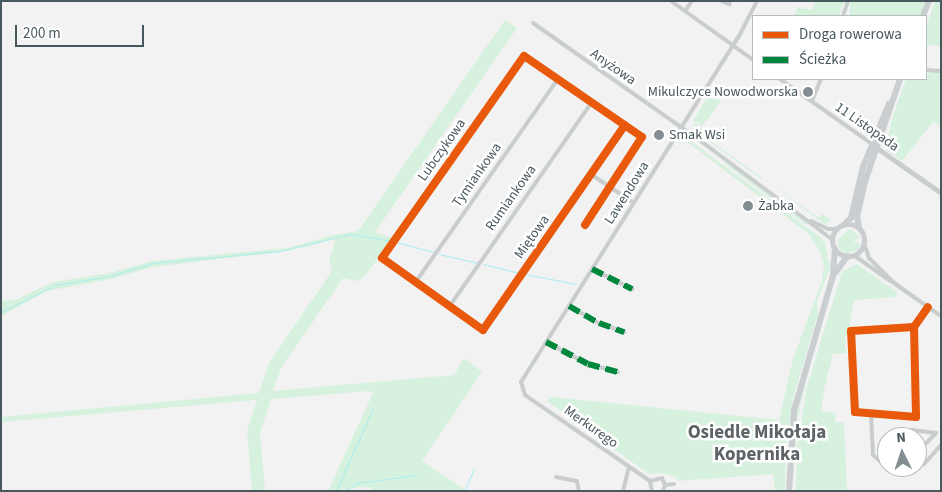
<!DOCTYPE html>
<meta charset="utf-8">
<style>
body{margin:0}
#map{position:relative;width:942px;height:492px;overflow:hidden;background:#f2f2f2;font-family:"Source Sans 3",sans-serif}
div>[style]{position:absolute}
.green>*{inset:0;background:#d6f1dd;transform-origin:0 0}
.stream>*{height:1px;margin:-0.5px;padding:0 0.5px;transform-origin:0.5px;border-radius:0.5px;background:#aaecf0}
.minor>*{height:4px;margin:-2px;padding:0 2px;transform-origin:2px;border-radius:2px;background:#c9cdce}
.tertiary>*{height:5px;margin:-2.5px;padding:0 2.5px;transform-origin:2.5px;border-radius:2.5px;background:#c9cdce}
.secondary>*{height:5.5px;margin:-2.75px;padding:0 2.75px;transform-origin:2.75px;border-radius:2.75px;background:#caced1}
.secondary>.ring{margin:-2.75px;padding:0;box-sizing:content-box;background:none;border:5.5px solid #caced1;border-radius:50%}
.quiet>*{height:6px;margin-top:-3px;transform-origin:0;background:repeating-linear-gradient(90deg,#00873e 0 12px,transparent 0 18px)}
.cycleway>*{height:8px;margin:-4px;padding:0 4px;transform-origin:4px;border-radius:4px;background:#e8590c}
.dots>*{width:14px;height:14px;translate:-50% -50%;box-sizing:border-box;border:2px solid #fff;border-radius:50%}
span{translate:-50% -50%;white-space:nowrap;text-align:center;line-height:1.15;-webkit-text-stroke:5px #fff;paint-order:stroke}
.street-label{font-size:14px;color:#48585f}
.poi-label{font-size:14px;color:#48585f}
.right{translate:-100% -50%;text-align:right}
.left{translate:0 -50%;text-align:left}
.district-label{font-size:19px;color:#5d6366;font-weight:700}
.frame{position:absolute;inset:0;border:2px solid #48585f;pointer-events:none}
.legend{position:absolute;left:752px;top:15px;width:175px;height:65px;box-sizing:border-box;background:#fff;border:1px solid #b6bcbf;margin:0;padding:6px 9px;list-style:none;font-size:15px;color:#48585f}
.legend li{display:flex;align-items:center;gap:10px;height:25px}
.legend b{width:25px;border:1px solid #b6bcbf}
.north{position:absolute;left:877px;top:427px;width:50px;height:50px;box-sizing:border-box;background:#fff;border:1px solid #b6bcbf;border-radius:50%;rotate:356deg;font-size:14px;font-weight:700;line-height:20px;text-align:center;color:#48585f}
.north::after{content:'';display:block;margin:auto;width:18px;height:22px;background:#848e92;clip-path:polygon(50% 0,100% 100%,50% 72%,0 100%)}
.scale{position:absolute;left:15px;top:25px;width:129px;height:22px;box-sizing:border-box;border:2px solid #48585f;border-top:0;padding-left:6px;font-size:15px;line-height:18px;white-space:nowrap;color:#48585f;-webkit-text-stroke:4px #fff;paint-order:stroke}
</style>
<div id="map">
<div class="green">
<i style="clip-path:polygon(816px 1px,844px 1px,839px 16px,793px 16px,798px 7px,812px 10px)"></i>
<i style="left:850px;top:1px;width:74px;height:16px"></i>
<i style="clip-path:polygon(935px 1px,941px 1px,941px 47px,928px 44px,926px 52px,926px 26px)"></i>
<i style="clip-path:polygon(505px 20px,517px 28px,375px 232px,393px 238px,390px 243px,363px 278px,356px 281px,343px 278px,281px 368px,273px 391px,454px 375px,464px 358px,482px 372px,422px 461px,467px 491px,376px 491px,367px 487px,328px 491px,373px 393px,369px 391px,271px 399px,260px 433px,265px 491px,252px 491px,247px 431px,257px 400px,1px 422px,1px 417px,259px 393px,269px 363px,332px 271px,329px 260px,336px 239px,287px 251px,152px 267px,111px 279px,47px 291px,1px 316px,1px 301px,15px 300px,53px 282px,110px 273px,152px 261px,287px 248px,334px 235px,358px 231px)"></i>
<i style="clip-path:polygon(930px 71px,941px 74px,941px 129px,934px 121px,902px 161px,886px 150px,891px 122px,906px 79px,925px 79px)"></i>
<i style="clip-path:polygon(707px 91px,721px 101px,702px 126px,693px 121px,706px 99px)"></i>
<i style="clip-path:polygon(693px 122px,708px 132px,705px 137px,761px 177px,761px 179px,696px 132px)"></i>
<i style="clip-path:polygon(682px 138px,688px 139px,821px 238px,825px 242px,828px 261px,832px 263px,817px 302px,818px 314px,793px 398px,786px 449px,785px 491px,775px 491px,773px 474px,677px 481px,676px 477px,662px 473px,649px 474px,547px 401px,551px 397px,779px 420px,793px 359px,822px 281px,824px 265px,819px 250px,809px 234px)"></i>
<i style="left:726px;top:162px;width:102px;height:2px;rotate:37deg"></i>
<i style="clip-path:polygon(767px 181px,819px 218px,822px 214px,831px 220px,824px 224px)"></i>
<i style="clip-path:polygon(850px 229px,860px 237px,853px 242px,861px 244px,857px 250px,845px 254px,839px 248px,838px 240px)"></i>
<i style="clip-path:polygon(857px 264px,898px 293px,895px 297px,854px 300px,848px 335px,845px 336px,846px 353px,833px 354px,825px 385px,821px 411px,836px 413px,835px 422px,844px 423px,847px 491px,796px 491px,797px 446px,807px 387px,842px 272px)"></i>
<i style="clip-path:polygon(814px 347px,798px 416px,792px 491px,796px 416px)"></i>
</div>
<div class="stream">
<i style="left:396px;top:242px;width:39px;rotate:15deg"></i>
<i style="left:439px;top:254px;width:39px;rotate:13deg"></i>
<i style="left:483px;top:264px;width:38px;rotate:14deg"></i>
<i style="left:525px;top:274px;width:52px;rotate:11.1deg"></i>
<i style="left:1px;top:312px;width:60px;rotate:-26.6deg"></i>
<i style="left:55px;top:285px;width:56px;rotate:-9.3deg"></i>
<i style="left:110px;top:276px;width:45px;rotate:-16.8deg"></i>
<i style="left:153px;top:263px;width:128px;rotate:-5.4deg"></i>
<i style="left:280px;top:251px;width:72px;rotate:-13.7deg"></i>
<i style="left:350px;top:234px;width:42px;rotate:9.7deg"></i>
<i style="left:336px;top:491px;width:89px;rotate:-66deg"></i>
<i style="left:345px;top:491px;width:14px;rotate:-34deg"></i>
<i style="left:357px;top:483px;width:60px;rotate:-7.7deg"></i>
<i style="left:465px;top:491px;width:25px;rotate:-69deg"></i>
</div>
<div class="minor">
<i style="left:671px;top:1px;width:101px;rotate:35.7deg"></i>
<i style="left:721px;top:1px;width:9px;rotate:21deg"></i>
<i style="left:729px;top:4px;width:3px;rotate:-72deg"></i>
<i style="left:685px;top:11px;width:12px;rotate:-55deg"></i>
<i style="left:843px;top:16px;width:16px;rotate:-72deg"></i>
<i style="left:533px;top:23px;width:197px;rotate:35.1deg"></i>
<i style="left:694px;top:136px;width:174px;rotate:36.8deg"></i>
<i style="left:926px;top:70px;width:15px;rotate:4deg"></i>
<i style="left:780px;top:79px;width:113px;rotate:35.2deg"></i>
<i style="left:812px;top:101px;width:24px;rotate:-68deg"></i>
<i style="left:592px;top:175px;width:50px;rotate:33.7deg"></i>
<i style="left:811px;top:221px;width:19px;rotate:25deg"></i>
<i style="left:828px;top:229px;width:10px"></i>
<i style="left:585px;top:225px;width:105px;rotate:-57.1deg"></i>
<i style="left:642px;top:137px;width:143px;rotate:-145.5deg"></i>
<i style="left:524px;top:56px;width:247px;rotate:125.1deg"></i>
<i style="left:382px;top:258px;width:124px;rotate:35.5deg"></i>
<i style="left:483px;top:330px;width:249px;rotate:-55.3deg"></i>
<i style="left:865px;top:246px;width:13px;rotate:72deg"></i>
<i style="left:869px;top:258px;width:35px;rotate:45deg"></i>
<i style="left:894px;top:283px;width:57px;rotate:35.1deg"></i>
<i style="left:855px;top:256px;width:43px;rotate:35.5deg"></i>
<i style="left:592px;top:269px;width:45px;rotate:26.6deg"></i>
<i style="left:415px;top:283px;width:249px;rotate:-55deg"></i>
<i style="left:569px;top:306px;width:34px;rotate:30deg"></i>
<i style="left:599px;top:323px;width:27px;rotate:20deg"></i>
<i style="left:449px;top:307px;width:250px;rotate:-55.1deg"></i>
<i style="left:914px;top:327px;width:90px;rotate:88.7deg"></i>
<i style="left:916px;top:417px;width:61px;rotate:-175.3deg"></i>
<i style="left:855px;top:412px;width:81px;rotate:-92.8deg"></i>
<i style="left:851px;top:331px;width:63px;rotate:-3.6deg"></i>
<i style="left:914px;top:327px;width:24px;rotate:-55deg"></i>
<i style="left:546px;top:342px;width:47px;rotate:27.6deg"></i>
<i style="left:588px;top:364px;width:31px;rotate:15deg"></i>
<i style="left:871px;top:414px;width:41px;rotate:87.2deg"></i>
<i style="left:873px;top:455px;width:18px;rotate:41deg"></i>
<i style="left:908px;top:437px;width:8px;rotate:-60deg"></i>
<i style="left:912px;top:430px;width:24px;rotate:7deg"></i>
<i style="left:936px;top:433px;width:28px;rotate:134deg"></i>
<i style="left:887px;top:467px;width:24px"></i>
<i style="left:917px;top:467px;width:8px;rotate:-23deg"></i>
<i style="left:924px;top:464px;width:25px;rotate:-48deg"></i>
<i style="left:556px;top:477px;width:21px;rotate:11deg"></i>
<i style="left:577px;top:481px;width:10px;rotate:79deg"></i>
<i style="left:650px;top:481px;width:152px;rotate:-145.5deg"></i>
<i style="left:525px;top:395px;width:14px;rotate:-107deg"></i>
<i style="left:521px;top:382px;width:407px;rotate:-57.8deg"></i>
<i style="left:738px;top:38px;width:42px;rotate:-62.8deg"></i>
<i style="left:650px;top:481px;width:12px;rotate:-14deg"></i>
<i style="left:662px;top:478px;width:8px;rotate:67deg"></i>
<i style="left:665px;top:485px;width:6px;rotate:108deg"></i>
<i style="left:650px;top:481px;width:10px;rotate:79deg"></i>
<i style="left:665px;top:485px;width:9px;rotate:-6deg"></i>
<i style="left:623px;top:491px;width:25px;rotate:-76deg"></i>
</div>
<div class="tertiary">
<i style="left:874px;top:146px;width:82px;rotate:35deg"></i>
</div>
<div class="secondary">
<i style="left:923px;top:16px;width:16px;rotate:-68deg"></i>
<i class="ring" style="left:833px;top:225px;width:26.5px;height:26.5px"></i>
<i style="left:844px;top:225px;width:10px;rotate:-45deg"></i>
<i style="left:851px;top:218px;width:52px;rotate:-76.8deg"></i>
<i style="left:863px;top:167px;width:68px;rotate:-67.6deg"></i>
<i style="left:859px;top:227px;width:10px;rotate:-101deg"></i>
<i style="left:857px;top:217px;width:39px;rotate:-77deg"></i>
<i style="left:866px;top:179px;width:106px;rotate:-71.2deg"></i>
<i style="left:836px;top:272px;width:19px;rotate:-54deg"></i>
<i style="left:789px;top:491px;width:80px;rotate:-86.4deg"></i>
<i style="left:794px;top:411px;width:141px;rotate:-73.9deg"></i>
<i style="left:833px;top:276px;width:27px;rotate:-86deg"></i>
</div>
<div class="quiet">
<i style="left:592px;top:269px;width:45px;rotate:26.6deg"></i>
<i style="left:569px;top:306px;width:34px;rotate:30deg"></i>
<i style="left:599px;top:323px;width:27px;rotate:20deg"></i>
<i style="left:546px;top:342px;width:47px;rotate:27.6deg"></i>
<i style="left:588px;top:364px;width:31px;rotate:15deg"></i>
</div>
<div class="cycleway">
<i style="left:585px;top:225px;width:105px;rotate:-57.1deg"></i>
<i style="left:642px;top:137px;width:143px;rotate:-145.5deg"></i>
<i style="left:524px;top:56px;width:247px;rotate:125.1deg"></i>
<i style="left:382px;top:258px;width:124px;rotate:35.5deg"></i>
<i style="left:483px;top:330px;width:249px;rotate:-55.3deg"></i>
<i style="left:914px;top:327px;width:90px;rotate:88.7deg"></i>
<i style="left:916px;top:417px;width:61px;rotate:-175.3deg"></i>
<i style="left:855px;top:412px;width:81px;rotate:-92.8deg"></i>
<i style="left:851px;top:331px;width:63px;rotate:-3.6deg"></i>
<i style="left:914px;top:327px;width:24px;rotate:-55deg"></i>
</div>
<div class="dots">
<i style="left:808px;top:92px;background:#848e92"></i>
<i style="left:659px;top:135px;background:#848e92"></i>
<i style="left:748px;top:206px;background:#848e92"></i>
</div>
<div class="street-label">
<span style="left:613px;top:67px;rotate:35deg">Anyżowa</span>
<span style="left:867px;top:127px;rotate:35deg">11 Listopada</span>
<span style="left:442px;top:150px;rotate:-55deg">Lubczykowa</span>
<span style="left:477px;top:175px;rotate:-55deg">Tymiankowa</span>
<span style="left:627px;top:193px;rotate:-58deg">Lawendowa</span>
<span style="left:511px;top:198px;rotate:-55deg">Rumiankowa</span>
<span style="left:532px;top:237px;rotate:-55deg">Miętowa</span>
<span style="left:591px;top:427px;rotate:35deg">Merkurego</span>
</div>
<div class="poi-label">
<span class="right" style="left:798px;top:92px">Mikulczyce Nowodworska</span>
<span class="left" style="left:669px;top:135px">Smak Wsi</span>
<span class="left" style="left:758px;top:206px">Żabka</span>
</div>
<div class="district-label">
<span style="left:757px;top:444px">Osiedle Mikołaja<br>Kopernika</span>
</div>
<div class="frame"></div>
<ul class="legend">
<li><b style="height:6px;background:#e8590c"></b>Droga rowerowa</li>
<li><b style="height:6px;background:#00873e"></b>Ścieżka</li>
</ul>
<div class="north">N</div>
<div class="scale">200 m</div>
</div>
